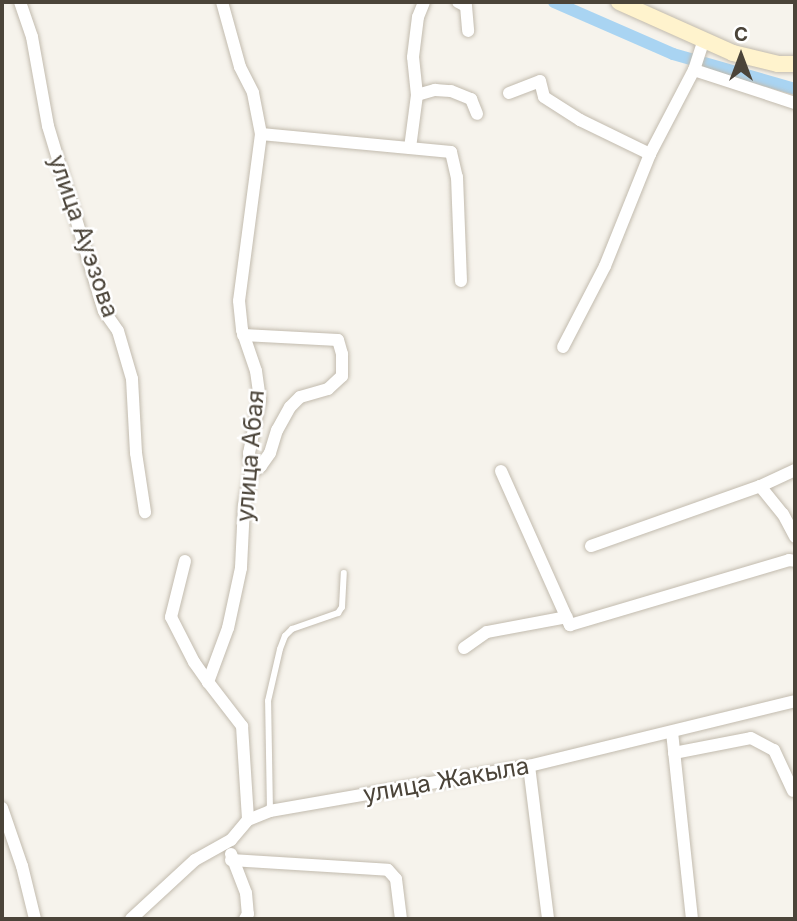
<!DOCTYPE html>
<meta charset="utf-8">
<style>
body{margin:0}
#map{position:relative;width:797px;height:921px;overflow:hidden;background:#f6f3ec;font-family:Inter,sans-serif}
div>[style]{position:absolute}
.canal>*{height:12px;margin:-6px;padding:0 6px;transform-origin:6px;border-radius:6px;background:#a9d4f2}
.roads{filter:drop-shadow(0 0 2px #c2bbae) drop-shadow(0 0 2px #c2bbae)}
.service>*{height:6px;margin:-3px;padding:0 3px;transform-origin:3px;border-radius:3px;background:#fff}
.minor>*{height:12px;margin:-6px;padding:0 6px;transform-origin:6px;border-radius:6px;background:#fff}
.secondary>*{height:16px;margin:-8px;padding:0 8px;transform-origin:8px;border-radius:8px;background:#fff3cd}
span{translate:-50% -50%;white-space:nowrap;text-align:center;line-height:1.15;-webkit-text-stroke:5px #fff;paint-order:stroke}
.street-label{font-size:24px;color:#4b4439}
.frame{position:absolute;inset:0;border:4px solid #4b4439;pointer-events:none}
.north{position:absolute;left:706px;top:21px;width:70px;height:70px;-webkit-text-stroke:5px #fff;paint-order:stroke;rotate:0deg;font-size:19px;font-weight:700;line-height:28px;text-align:center;color:#4b4439}
.north::after{content:'';display:block;margin:auto;width:24px;height:32px;background:#4b4439;clip-path:polygon(50% 0,100% 100%,50% 72%,0 100%)}
</style>
<div id="map">
<div class="canal">
<i style="left:554px;top:2px;width:130px;rotate:23.6deg"></i>
<i style="left:673px;top:54px;width:127px;rotate:16deg"></i>
</div>
<div class="roads">
<div class="service">
<i style="left:270px;top:811px;width:110px;rotate:-91deg"></i>
<i style="left:268px;top:701px;width:53px;rotate:-77deg"></i>
<i style="left:280px;top:649px;width:14px;rotate:-69deg"></i>
<i style="left:285px;top:636px;width:10px;rotate:-45deg"></i>
<i style="left:292px;top:629px;width:49px;rotate:-19.2deg"></i>
<i style="left:338px;top:613px;width:7px;rotate:-56deg"></i>
<i style="left:342px;top:607px;width:34px;rotate:-87deg"></i>
</div>
<div class="minor">
<i style="left:20px;top:2px;width:37px;rotate:71deg"></i>
<i style="left:32px;top:37px;width:90px;rotate:79.8deg"></i>
<i style="left:48px;top:126px;width:193px;rotate:73.2deg"></i>
<i style="left:104px;top:311px;width:24px;rotate:55deg"></i>
<i style="left:118px;top:331px;width:50px;rotate:73.7deg"></i>
<i style="left:132px;top:379px;width:74px;rotate:86.9deg"></i>
<i style="left:136px;top:453px;width:60px;rotate:81.3deg"></i>
<i style="left:222px;top:2px;width:67px;rotate:74.5deg"></i>
<i style="left:240px;top:67px;width:29px;rotate:63deg"></i>
<i style="left:253px;top:93px;width:42px;rotate:79deg"></i>
<i style="left:261px;top:134px;width:168px;rotate:97.5deg"></i>
<i style="left:239px;top:301px;width:29px;rotate:84deg"></i>
<i style="left:242px;top:330px;width:43px;rotate:71.1deg"></i>
<i style="left:256px;top:371px;width:29px;rotate:82deg"></i>
<i style="left:260px;top:400px;width:54px;rotate:101.7deg"></i>
<i style="left:249px;top:453px;width:20px;rotate:84deg"></i>
<i style="left:251px;top:473px;width:34px;rotate:102deg"></i>
<i style="left:244px;top:506px;width:62px;rotate:92.8deg"></i>
<i style="left:241px;top:568px;width:61px;rotate:102.2deg"></i>
<i style="left:228px;top:628px;width:58px;rotate:110.3deg"></i>
<i style="left:208px;top:682px;width:56px;rotate:52.3deg"></i>
<i style="left:242px;top:726px;width:94px;rotate:86.3deg"></i>
<i style="left:458px;top:2px;width:9px;rotate:27deg"></i>
<i style="left:466px;top:6px;width:25px;rotate:85deg"></i>
<i style="left:694px;top:70px;width:106px;rotate:18.1deg"></i>
<i style="left:509px;top:93px;width:33px;rotate:-21deg"></i>
<i style="left:540px;top:81px;width:16px;rotate:76deg"></i>
<i style="left:544px;top:97px;width:43px;rotate:32.6deg"></i>
<i style="left:580px;top:120px;width:78px;rotate:25.9deg"></i>
<i style="left:417px;top:95px;width:19px;rotate:-16deg"></i>
<i style="left:435px;top:90px;width:16px;rotate:4deg"></i>
<i style="left:451px;top:91px;width:22px;rotate:22deg"></i>
<i style="left:471px;top:99px;width:16px;rotate:68deg"></i>
<i style="left:261px;top:134px;width:191px;rotate:5.4deg"></i>
<i style="left:451px;top:152px;width:26px;rotate:77deg"></i>
<i style="left:457px;top:177px;width:104px;rotate:87.8deg"></i>
<i style="left:410px;top:148px;width:53px;rotate:-82.5deg"></i>
<i style="left:417px;top:95px;width:38px;rotate:-96deg"></i>
<i style="left:413px;top:57px;width:40px;rotate:-82.9deg"></i>
<i style="left:418px;top:17px;width:16px;rotate:-68deg"></i>
<i style="left:243px;top:335px;width:95px;rotate:3deg"></i>
<i style="left:338px;top:340px;width:15px;rotate:74deg"></i>
<i style="left:342px;top:354px;width:22px;rotate:90deg"></i>
<i style="left:342px;top:376px;width:19px;rotate:137deg"></i>
<i style="left:328px;top:389px;width:29px;rotate:164deg"></i>
<i style="left:300px;top:397px;width:14px;rotate:135deg"></i>
<i style="left:290px;top:407px;width:26px;rotate:119deg"></i>
<i style="left:277px;top:430px;width:24px;rotate:107deg"></i>
<i style="left:270px;top:453px;width:16px;rotate:125deg"></i>
<i style="left:261px;top:466px;width:12px;rotate:145deg"></i>
<i style="left:563px;top:347px;width:91px;rotate:-62.6deg"></i>
<i style="left:605px;top:266px;width:121px;rotate:-68.1deg"></i>
<i style="left:650px;top:154px;width:95px;rotate:-62.4deg"></i>
<i style="left:694px;top:70px;width:32px;rotate:-72deg"></i>
<i style="left:795px;top:470px;width:38px;rotate:155deg"></i>
<i style="left:760px;top:486px;width:36px;rotate:51deg"></i>
<i style="left:783px;top:514px;width:26px;rotate:62deg"></i>
<i style="left:501px;top:471px;width:169px;rotate:65.9deg"></i>
<i style="left:570px;top:625px;width:228px;rotate:-16.5deg"></i>
<i style="left:789px;top:560px;width:6px;rotate:9deg"></i>
<i style="left:591px;top:546px;width:179px;rotate:-19.5deg"></i>
<i style="left:185px;top:561px;width:58px;rotate:104deg"></i>
<i style="left:171px;top:617px;width:51px;rotate:62.9deg"></i>
<i style="left:194px;top:662px;width:24px;rotate:55deg"></i>
<i style="left:464px;top:648px;width:28px;rotate:-35deg"></i>
<i style="left:487px;top:632px;width:81px;rotate:-10.6deg"></i>
<i style="left:672px;top:732px;width:188px;rotate:83.9deg"></i>
<i style="left:674px;top:753px;width:78px;rotate:-11deg"></i>
<i style="left:751px;top:738px;width:26px;rotate:28deg"></i>
<i style="left:774px;top:750px;width:45px;rotate:65.1deg"></i>
<i style="left:529px;top:766px;width:154px;rotate:82.9deg"></i>
<i style="left:2px;top:808px;width:61px;rotate:71deg"></i>
<i style="left:22px;top:866px;width:55px;rotate:76.2deg"></i>
<i style="left:231px;top:854px;width:42px;rotate:69deg"></i>
<i style="left:246px;top:893px;width:21px;rotate:85deg"></i>
<i style="left:248px;top:914px;width:6px;rotate:121deg"></i>
<i style="left:231px;top:860px;width:157px;rotate:3.6deg"></i>
<i style="left:388px;top:870px;width:12px;rotate:48deg"></i>
<i style="left:396px;top:879px;width:40px;rotate:82.9deg"></i>
<i style="left:131px;top:919px;width:87px;rotate:-42.7deg"></i>
<i style="left:195px;top:860px;width:41px;rotate:-29.1deg"></i>
<i style="left:231px;top:840px;width:26px;rotate:-50deg"></i>
<i style="left:248px;top:820px;width:24px;rotate:-22deg"></i>
<i style="left:270px;top:811px;width:263px;rotate:-9.9deg"></i>
<i style="left:529px;top:766px;width:274px;rotate:-13.7deg"></i>
</div>
<div class="secondary">
<i style="left:619px;top:2px;width:125px;rotate:24.1deg"></i>
<i style="left:733px;top:53px;width:46px;rotate:13.7deg"></i>
<i style="left:778px;top:64px;width:17px"></i>
</div>
</div>
<div class="street-label">
<span style="left:84px;top:236px;rotate:71deg">улица Ауэзова</span>
<span style="left:250px;top:456px;rotate:-85deg">улица Абая</span>
<span style="left:446px;top:780px;rotate:-10deg">улица Жакыла</span>
</div>
<div class="frame"></div>
<div class="north">С</div>
</div>
